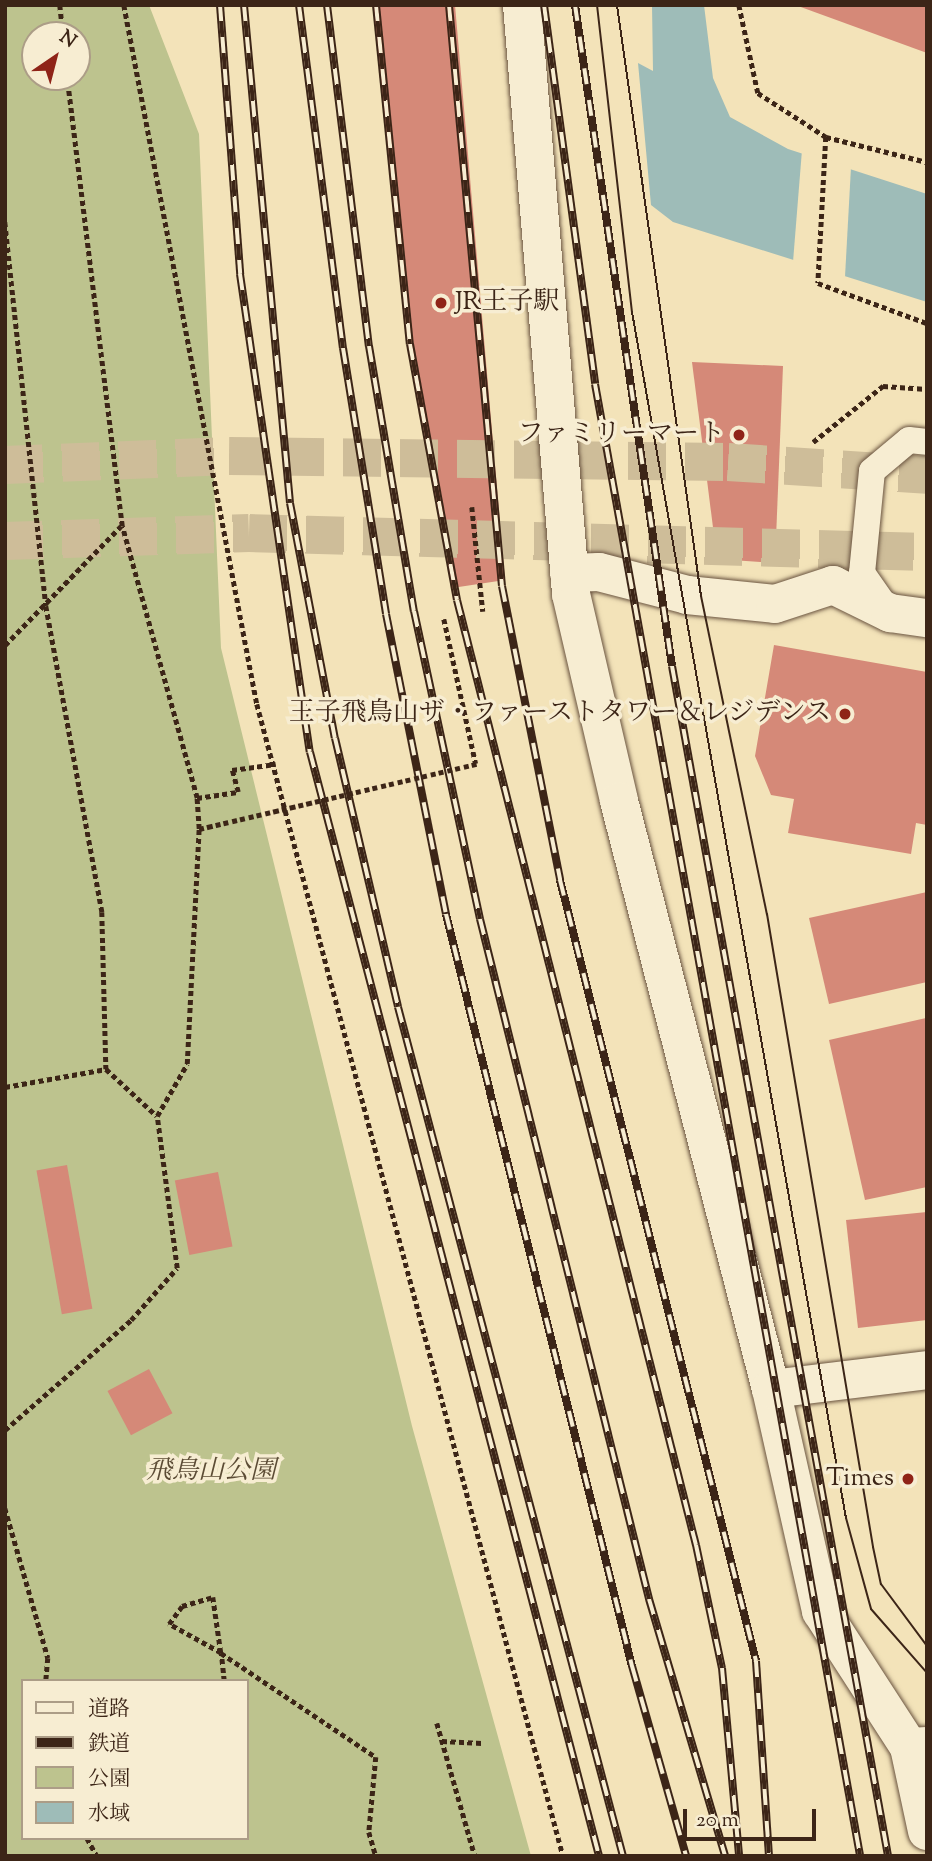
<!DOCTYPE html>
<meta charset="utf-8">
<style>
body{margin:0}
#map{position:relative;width:932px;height:1861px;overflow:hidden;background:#f3e3b9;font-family:"Sorts Mill Goudy","Noto Serif JP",serif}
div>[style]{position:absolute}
.green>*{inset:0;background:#bdc38e}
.water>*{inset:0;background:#9ebcb8}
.pier>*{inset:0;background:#f3e3b9}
.building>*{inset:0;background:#d58978;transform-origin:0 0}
.motorway-tunnel>*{height:38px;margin-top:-19px;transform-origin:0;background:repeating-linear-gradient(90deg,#cebd99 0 38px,transparent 0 57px)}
.path>*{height:4.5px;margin-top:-2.25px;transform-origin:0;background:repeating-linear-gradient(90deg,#3c2517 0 5px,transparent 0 8.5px)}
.roads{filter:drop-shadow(0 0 2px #6a5440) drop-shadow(0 0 2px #6a5440)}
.service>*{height:26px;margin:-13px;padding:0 13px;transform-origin:13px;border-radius:13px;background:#f7edd2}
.minor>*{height:38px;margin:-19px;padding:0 19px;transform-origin:19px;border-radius:19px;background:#f7edd2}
.tertiary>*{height:38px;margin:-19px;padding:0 19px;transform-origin:19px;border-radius:19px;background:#f7edd2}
.tram>*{height:2px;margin:-1px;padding:0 1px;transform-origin:1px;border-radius:1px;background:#3c2517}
.rail>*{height:8px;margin-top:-4px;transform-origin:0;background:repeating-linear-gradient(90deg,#f7edd2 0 16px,#3c2517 0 32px);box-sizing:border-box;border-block:2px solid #3c2517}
.path-bridge>*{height:4.5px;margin-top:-2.25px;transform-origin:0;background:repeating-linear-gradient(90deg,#3c2517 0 5px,transparent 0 8.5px)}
.dots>*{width:19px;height:19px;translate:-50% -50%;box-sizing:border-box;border:4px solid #f7edd2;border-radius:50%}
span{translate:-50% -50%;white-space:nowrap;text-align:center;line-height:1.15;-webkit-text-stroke:7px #f7edd2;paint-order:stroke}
.poi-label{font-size:26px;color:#3c2517}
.left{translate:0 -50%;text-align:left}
.right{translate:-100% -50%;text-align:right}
.park-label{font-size:26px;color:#5c4c35;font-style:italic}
.frame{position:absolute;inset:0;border:7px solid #3c2517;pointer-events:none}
.legend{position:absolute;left:21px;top:1679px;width:228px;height:161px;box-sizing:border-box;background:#f7edd2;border:2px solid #ac9d87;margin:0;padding:9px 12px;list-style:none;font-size:21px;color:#3c2517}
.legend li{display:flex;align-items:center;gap:14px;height:35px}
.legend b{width:35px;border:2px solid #ac9d87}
.north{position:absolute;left:21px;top:21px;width:70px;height:70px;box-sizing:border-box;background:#f7edd2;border:2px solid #ac9d87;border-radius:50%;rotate:35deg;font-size:19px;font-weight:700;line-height:28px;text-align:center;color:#3c2517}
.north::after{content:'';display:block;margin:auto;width:24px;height:32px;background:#8f2418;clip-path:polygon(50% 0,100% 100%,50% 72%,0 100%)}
.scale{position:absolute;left:683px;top:1809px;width:133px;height:32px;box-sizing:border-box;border:4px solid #3c2517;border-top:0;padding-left:9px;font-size:21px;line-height:24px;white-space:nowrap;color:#3c2517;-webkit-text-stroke:5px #f7edd2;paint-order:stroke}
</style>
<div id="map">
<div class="green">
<i style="clip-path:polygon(evenodd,5px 5px,149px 5px,199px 134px,221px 648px,412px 1426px,531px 1856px,5px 1856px,5px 5px,35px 35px,77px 35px,77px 77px,35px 77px,35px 35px,5px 5px,23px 1681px,247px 1681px,247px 1838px,23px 1838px,23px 1681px)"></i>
</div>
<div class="water">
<i style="clip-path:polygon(652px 5px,704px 5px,713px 78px,730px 117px,788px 149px,927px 194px,927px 302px,673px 222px,651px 205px,638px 63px,653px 71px)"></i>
</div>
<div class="pier">
<i style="clip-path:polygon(802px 150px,851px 167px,845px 277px,793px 262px)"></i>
</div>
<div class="building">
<i style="clip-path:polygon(373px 5px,455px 5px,505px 580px,452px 588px,408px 344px)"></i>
<i style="clip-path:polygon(798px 5px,927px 5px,927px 53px,798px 6px)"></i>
<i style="clip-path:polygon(692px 362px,783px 366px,775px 563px,717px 559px)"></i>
<i style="clip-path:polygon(774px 645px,927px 672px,927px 825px,916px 823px,911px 854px,788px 833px,794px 799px,771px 795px,755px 756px)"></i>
<i style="clip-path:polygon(927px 892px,927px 982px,829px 1004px,809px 918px)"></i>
<i style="clip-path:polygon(926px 1018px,927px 1187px,865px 1200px,829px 1040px)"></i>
<i style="left:67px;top:1165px;width:146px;height:31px;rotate:80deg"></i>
<i style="left:218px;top:1172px;width:76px;height:44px;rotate:79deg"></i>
<i style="clip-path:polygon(927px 1212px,927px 1320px,858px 1328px,846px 1220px)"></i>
<i style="left:149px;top:1369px;width:50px;height:47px;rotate:62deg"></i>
</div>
<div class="motorway-tunnel">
<i style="left:5px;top:465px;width:224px;rotate:-2.3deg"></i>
<i style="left:229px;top:456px;width:499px;rotate:0.7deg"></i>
<i style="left:728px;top:462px;width:199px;rotate:3.7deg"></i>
<i style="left:5px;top:541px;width:244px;rotate:-1.9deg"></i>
<i style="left:249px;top:533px;width:678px;rotate:1.61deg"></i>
</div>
<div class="path">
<i style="left:60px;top:5px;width:30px;rotate:84deg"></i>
<i style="left:124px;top:5px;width:712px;rotate:79.23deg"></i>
<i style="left:257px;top:704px;width:1192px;rotate:75.12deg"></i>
<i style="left:739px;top:5px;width:90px;rotate:77.8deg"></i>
<i style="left:758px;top:93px;width:81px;rotate:32.9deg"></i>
<i style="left:826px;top:137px;width:104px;rotate:13.9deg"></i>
<i style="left:826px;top:137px;width:146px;rotate:93.1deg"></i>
<i style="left:818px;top:283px;width:116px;rotate:20.2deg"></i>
<i style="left:5px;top:222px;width:386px;rotate:83.9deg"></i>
<i style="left:46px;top:606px;width:311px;rotate:79.6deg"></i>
<i style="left:102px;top:912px;width:157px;rotate:88.5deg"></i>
<i style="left:106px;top:1069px;width:69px;rotate:42.7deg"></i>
<i style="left:813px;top:442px;width:90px;rotate:-38.7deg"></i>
<i style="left:883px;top:386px;width:44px;rotate:3.9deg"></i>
<i style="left:472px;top:507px;width:105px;rotate:84deg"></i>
<i style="left:444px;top:619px;width:148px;rotate:77.6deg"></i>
<i style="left:5px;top:645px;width:166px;rotate:-45.7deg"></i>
<i style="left:197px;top:798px;width:41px;rotate:-8.3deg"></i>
<i style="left:238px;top:792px;width:23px;rotate:-105deg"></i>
<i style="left:232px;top:770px;width:44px;rotate:-7.8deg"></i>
<i style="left:5px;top:1087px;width:103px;rotate:-10.1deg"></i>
<i style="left:5px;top:1430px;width:167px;rotate:-41.1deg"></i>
<i style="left:131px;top:1320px;width:69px;rotate:-48.5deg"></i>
<i style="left:177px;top:1268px;width:153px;rotate:-97.5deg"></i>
<i style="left:157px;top:1116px;width:60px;rotate:-60deg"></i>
<i style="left:187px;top:1064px;width:235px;rotate:-87.1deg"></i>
<i style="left:199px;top:829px;width:31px;rotate:-94deg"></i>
<i style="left:197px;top:798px;width:282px;rotate:-105.4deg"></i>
<i style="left:122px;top:526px;width:452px;rotate:-97deg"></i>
<i style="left:5px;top:1508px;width:156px;rotate:74deg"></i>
<i style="left:48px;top:1658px;width:23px;rotate:95deg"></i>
<i style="left:213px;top:1597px;width:57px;rotate:81.9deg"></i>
<i style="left:221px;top:1653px;width:60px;rotate:-150.9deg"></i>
<i style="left:169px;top:1624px;width:22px;rotate:-54deg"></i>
<i style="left:182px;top:1606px;width:32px;rotate:-16deg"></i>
<i style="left:224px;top:1681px;width:28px;rotate:-96deg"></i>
<i style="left:221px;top:1653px;width:187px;rotate:33.9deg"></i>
<i style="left:376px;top:1757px;width:75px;rotate:95.3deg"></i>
<i style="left:369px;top:1832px;width:25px;rotate:74deg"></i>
<i style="left:437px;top:1723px;width:138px;rotate:74.1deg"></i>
<i style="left:442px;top:1741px;width:40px;rotate:2.9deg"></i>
<i style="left:87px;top:1838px;width:21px;rotate:61deg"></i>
</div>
<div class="roads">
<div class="service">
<i style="left:887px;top:609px;width:44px;rotate:-124.8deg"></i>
<i style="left:862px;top:573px;width:102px;rotate:-84.4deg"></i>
<i style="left:872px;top:471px;width:48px;rotate:-40deg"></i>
<i style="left:909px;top:440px;width:18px;rotate:6deg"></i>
</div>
<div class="minor">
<i style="left:522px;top:5px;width:591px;rotate:85.24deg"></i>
<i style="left:571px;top:594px;width:212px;rotate:76.9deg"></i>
<i style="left:619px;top:801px;width:607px;rotate:75.51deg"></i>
<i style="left:771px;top:1389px;width:228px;rotate:77.3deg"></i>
<i style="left:821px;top:1611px;width:162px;rotate:57.1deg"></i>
<i style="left:909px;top:1747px;width:18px;rotate:-3deg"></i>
<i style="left:569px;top:573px;width:30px;rotate:-2deg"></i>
<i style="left:599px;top:572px;width:91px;rotate:14.6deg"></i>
<i style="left:687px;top:595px;width:88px;rotate:5.8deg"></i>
<i style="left:775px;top:604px;width:61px;rotate:-18.1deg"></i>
<i style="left:833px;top:585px;width:64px;rotate:26.2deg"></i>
<i style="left:771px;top:1389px;width:157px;rotate:-6.9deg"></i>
</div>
<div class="tertiary">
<i style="left:890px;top:613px;width:37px;rotate:8deg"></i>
<i style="left:909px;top:1747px;width:86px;rotate:77.9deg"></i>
</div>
</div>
<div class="tram">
<i style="left:597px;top:5px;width:309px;rotate:83.5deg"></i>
<i style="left:632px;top:312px;width:1225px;rotate:79.94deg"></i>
<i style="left:846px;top:1518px;width:94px;rotate:74.6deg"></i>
<i style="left:871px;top:1609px;width:85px;rotate:48.8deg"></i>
<i style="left:617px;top:5px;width:597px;rotate:81.91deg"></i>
<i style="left:701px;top:596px;width:325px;rotate:78.3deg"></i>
<i style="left:767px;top:914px;width:642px;rotate:80.49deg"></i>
<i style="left:873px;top:1547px;width:38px;rotate:78deg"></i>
<i style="left:881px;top:1584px;width:77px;rotate:53.4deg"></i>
</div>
<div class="rail">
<i style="left:220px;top:5px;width:270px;rotate:85.7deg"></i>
<i style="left:240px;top:274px;width:483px;rotate:81.7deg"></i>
<i style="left:310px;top:752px;width:1141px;rotate:75.33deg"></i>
<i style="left:244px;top:5px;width:500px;rotate:84.72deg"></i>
<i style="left:290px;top:503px;width:239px;rotate:79.2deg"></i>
<i style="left:335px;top:738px;width:276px;rotate:76.8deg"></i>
<i style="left:398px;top:1007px;width:878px;rotate:75.16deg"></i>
<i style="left:299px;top:5px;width:346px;rotate:82.7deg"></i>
<i style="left:343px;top:348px;width:269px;rotate:80.8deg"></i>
<i style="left:386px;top:614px;width:306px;rotate:78.7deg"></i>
<i style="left:446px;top:914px;width:775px;rotate:76.11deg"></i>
<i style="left:632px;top:1666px;width:198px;rotate:74.1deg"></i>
<i style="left:327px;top:5px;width:344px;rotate:83deg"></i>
<i style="left:369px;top:346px;width:269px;rotate:80.4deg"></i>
<i style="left:414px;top:611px;width:315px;rotate:77.9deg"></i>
<i style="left:480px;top:919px;width:701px;rotate:76.04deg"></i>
<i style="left:649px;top:1599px;width:268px;rotate:73.5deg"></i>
<i style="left:376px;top:5px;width:341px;rotate:84.3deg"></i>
<i style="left:410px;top:344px;width:260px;rotate:79.6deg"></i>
<i style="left:457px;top:600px;width:975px;rotate:75.81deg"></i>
<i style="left:696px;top:1545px;width:126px;rotate:78.1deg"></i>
<i style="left:722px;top:1668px;width:189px;rotate:84.8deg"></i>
<i style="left:449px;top:5px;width:583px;rotate:84.79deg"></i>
<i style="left:502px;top:586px;width:300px;rotate:78.8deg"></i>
<i style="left:560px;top:880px;width:805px;rotate:75.91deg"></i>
<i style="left:756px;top:1661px;width:195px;rotate:86.2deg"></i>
<i style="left:544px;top:5px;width:382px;rotate:82.3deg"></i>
<i style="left:595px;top:384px;width:1496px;rotate:79.79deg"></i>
<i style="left:575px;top:5px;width:668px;rotate:81.65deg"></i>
<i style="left:672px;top:666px;width:1209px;rotate:79.71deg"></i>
</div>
<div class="path-bridge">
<i style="left:199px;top:829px;width:285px;rotate:-13.2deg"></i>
</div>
<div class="dots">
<i style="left:441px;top:303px;background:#8f2418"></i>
<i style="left:739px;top:435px;background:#8f2418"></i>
<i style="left:845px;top:714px;background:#8f2418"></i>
<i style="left:908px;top:1479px;background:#8f2418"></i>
</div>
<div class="poi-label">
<span class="left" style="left:455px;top:303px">JR王子駅</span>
<span class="right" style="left:725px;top:435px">ファミリーマート</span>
<span class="right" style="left:831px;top:714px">王子飛鳥山ザ・ファーストタワー＆レジデンス</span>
<span class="right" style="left:894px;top:1479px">Times</span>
</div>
<div class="park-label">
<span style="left:211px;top:1472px">飛鳥山公園</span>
</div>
<div class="frame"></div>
<ul class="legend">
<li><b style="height:9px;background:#f7edd2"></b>道路</li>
<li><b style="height:9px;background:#3c2517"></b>鉄道</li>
<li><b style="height:19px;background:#bdc38e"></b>公園</li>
<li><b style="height:19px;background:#9ebcb8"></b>水域</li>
</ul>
<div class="north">N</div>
<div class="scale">20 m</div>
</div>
